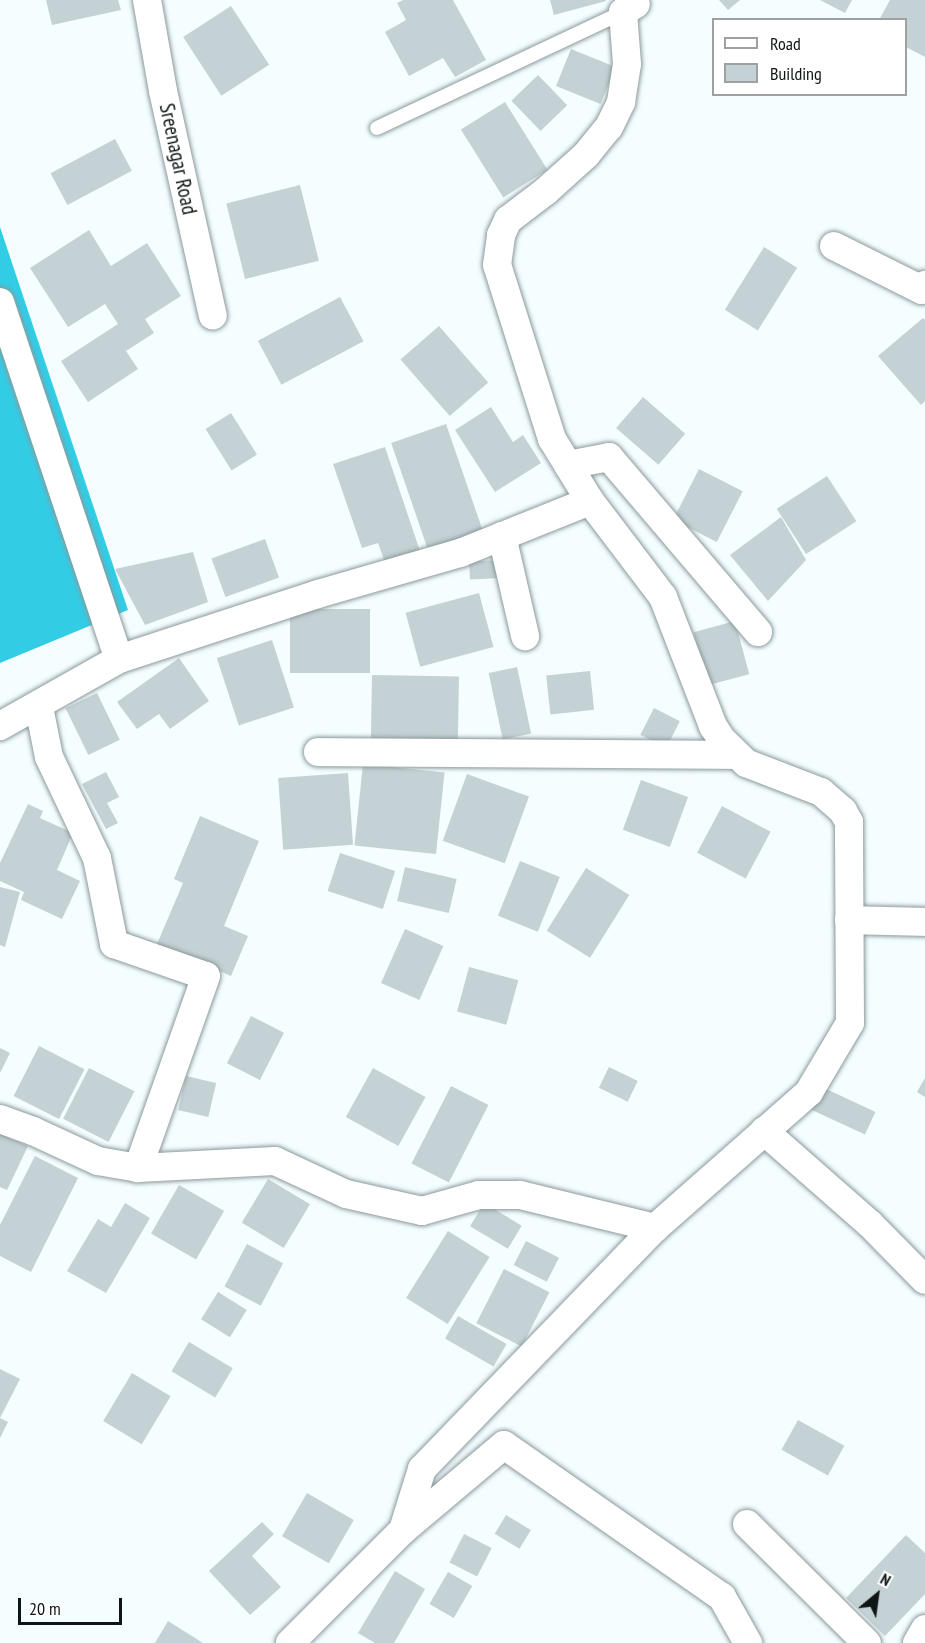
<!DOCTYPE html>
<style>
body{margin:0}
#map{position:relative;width:925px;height:1643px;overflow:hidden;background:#f4fdff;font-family:"PT Sans Narrow",sans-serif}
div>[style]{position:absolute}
.forest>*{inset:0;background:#33cce5}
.building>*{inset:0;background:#c4d2d5;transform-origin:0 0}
.roads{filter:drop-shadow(0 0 2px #8b999b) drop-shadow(0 0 2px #8b999b)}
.lane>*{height:14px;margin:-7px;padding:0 7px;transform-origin:7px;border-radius:7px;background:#fff}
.street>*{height:28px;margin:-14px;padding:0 14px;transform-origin:14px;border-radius:14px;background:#fff}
span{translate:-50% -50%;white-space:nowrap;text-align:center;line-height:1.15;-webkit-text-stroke:5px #fff;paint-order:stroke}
.street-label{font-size:21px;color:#0f1415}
.legend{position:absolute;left:712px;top:18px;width:195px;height:78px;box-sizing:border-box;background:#fff;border:2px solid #9fa1a1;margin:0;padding:8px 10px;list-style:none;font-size:18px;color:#0f1415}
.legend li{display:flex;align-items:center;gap:12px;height:30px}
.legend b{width:30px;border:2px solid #9fa1a1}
.north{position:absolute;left:847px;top:1565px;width:60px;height:60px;-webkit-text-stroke:4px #fff;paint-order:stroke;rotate:29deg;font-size:16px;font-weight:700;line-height:24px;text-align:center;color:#0f1415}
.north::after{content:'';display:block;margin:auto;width:21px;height:27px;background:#0f1415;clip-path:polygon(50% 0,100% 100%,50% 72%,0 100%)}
.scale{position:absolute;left:18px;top:1598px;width:104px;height:27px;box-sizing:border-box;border:3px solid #0f1415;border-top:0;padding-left:8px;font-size:18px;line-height:21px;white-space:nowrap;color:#0f1415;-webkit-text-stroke:4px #fff;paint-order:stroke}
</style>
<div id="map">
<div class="forest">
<i style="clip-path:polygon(0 227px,128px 610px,0 663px)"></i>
</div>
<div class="building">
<i style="clip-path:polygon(46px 0,118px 0,121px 10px,52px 25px)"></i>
<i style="clip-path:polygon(403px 0,453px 0,486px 60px,455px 77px,443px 58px,409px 76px,385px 32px,406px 20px,397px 3px)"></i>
<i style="clip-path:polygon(550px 0,606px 0,606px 1px,554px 15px)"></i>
<i style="clip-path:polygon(719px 0,740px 0,728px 10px)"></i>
<i style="clip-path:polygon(820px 0,852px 0,845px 13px)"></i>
<i style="clip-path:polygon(890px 0,925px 0,925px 57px,906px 47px,906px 20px,879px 20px)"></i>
<i style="left:231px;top:6px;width:70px;height:57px;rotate:57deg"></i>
<i style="left:571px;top:49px;width:48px;height:40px;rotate:22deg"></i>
<i style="left:538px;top:75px;width:42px;height:37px;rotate:46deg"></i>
<i style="left:505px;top:102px;width:80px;height:52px;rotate:58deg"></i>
<i style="left:115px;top:139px;width:36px;height:73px;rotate:62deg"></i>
<i style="left:300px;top:185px;width:78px;height:76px;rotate:76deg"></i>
<i style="clip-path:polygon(89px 230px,111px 266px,147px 243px,181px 296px,145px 319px,154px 333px,126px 351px,138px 369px,88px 402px,61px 361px,118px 324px,105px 304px,68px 327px,30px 268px)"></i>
<i style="left:764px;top:247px;width:39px;height:74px;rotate:32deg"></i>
<i style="left:340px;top:297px;width:50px;height:93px;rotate:62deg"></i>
<i style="clip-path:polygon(923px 318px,925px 320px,925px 401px,921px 405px,878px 356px)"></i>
<i style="left:439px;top:326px;width:75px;height:51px;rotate:49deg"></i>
<i style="left:643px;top:397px;width:56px;height:41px;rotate:41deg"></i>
<i style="clip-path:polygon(491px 407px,513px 442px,523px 435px,541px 463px,495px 492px,455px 430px)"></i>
<i style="left:231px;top:413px;width:49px;height:30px;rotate:58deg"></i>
<i style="left:446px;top:424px;width:113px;height:58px;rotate:71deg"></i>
<i style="clip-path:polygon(385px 447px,422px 557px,387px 568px,378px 543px,362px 548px,333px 464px)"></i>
<i style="left:699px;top:469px;width:49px;height:57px;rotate:27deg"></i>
<i style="left:827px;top:476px;width:54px;height:60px;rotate:57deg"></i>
<i style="clip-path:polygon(781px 517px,806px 560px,768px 601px,730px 555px)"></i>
<i style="left:265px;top:539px;width:41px;height:57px;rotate:70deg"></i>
<i style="clip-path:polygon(193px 552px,208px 602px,145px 625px,115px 569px)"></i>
<i style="left:500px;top:560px;width:18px;height:31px;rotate:87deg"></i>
<i style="left:479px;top:593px;width:56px;height:76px;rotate:75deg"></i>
<i style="left:290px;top:609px;width:80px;height:64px"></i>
<i style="left:735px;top:621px;width:55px;height:43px;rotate:75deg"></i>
<i style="left:272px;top:640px;width:71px;height:58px;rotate:72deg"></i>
<i style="clip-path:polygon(179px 658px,209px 701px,170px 729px,159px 714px,137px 729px,117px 702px)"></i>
<i style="left:517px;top:667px;width:68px;height:29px;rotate:78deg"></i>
<i style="left:590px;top:671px;width:39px;height:44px;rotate:84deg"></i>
<i style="left:372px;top:675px;width:87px;height:63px;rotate:1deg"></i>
<i style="left:97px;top:693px;width:52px;height:35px;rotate:64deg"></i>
<i style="left:654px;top:708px;width:29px;height:30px;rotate:27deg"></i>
<i style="left:363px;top:764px;width:82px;height:82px;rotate:6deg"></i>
<i style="clip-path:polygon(106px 772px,119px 797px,107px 803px,118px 823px,106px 829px,82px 784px)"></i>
<i style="left:348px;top:773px;width:72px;height:70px;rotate:86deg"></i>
<i style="left:467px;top:774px;width:66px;height:71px;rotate:20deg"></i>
<i style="left:641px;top:780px;width:50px;height:53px;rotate:20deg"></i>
<i style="clip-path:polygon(28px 804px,43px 811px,40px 818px,73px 833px,57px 870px,80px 881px,62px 919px,21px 900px,24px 892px,0 881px,0 863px)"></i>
<i style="left:722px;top:806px;width:55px;height:53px;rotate:28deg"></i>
<i style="clip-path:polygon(200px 816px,259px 841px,224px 926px,248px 936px,231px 976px,157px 944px,183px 883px,174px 879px)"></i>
<i style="left:340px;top:853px;width:58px;height:40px;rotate:18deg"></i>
<i style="left:520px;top:861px;width:43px;height:59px;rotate:22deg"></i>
<i style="left:405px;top:867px;width:53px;height:35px;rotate:13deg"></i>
<i style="left:586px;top:868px;width:51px;height:74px;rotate:32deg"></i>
<i style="clip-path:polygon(0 887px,20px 892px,5px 947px,0 945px)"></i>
<i style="left:405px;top:929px;width:42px;height:59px;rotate:24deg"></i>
<i style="left:469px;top:967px;width:51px;height:46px;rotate:15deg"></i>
<i style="left:251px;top:1016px;width:37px;height:53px;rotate:27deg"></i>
<i style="left:39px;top:1046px;width:51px;height:56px;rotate:27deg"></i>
<i style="clip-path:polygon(0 1048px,10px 1053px,0 1073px)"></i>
<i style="left:609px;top:1067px;width:32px;height:23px;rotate:26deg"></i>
<i style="left:89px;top:1068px;width:51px;height:57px;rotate:27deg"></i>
<i style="left:373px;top:1068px;width:60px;height:56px;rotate:29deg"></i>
<i style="left:186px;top:1076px;width:31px;height:35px;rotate:13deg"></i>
<i style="clip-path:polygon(925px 1078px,925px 1097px,917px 1092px)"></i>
<i style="left:451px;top:1086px;width:42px;height:87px;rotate:27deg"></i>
<i style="left:822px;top:1087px;width:59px;height:25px;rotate:25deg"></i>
<i style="clip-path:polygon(0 1134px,28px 1146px,7px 1190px,0 1187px)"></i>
<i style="clip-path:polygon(35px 1156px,78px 1178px,31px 1272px,0 1256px,0 1225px)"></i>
<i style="left:268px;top:1179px;width:49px;height:51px;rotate:31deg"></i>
<i style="left:179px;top:1185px;width:52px;height:56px;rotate:30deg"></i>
<i style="clip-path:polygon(125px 1203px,150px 1218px,106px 1293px,67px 1271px,98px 1219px,111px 1227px)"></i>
<i style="left:484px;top:1203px;width:44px;height:27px;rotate:31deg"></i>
<i style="left:448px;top:1231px;width:49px;height:79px;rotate:32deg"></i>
<i style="left:526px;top:1241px;width:37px;height:27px;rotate:27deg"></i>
<i style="left:247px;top:1244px;width:41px;height:48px;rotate:28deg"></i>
<i style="left:504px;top:1269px;width:51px;height:61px;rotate:27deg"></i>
<i style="left:218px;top:1292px;width:34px;height:32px;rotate:32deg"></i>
<i style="left:458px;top:1316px;width:56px;height:26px;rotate:30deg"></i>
<i style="left:189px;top:1342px;width:51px;height:34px;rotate:31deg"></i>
<i style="clip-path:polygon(0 1369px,20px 1379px,0 1418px)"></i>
<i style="left:132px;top:1373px;width:45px;height:56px;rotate:31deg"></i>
<i style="clip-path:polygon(0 1418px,8px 1422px,0 1438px)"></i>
<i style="left:798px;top:1420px;width:53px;height:34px;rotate:29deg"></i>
<i style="left:307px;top:1493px;width:54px;height:50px;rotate:30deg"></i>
<i style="left:506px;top:1515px;width:29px;height:22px;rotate:31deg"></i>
<i style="clip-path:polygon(262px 1522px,274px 1534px,252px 1556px,281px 1587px,250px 1615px,209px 1571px)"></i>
<i style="left:464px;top:1534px;width:31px;height:32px;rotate:27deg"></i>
<i style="clip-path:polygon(906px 1535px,925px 1553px,925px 1594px,885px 1636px,846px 1598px)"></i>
<i style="clip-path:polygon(395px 1571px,425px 1589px,394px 1643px,375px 1643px,358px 1633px)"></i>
<i style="left:448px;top:1572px;width:28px;height:37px;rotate:30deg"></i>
<i style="clip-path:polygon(168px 1621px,203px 1643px,155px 1643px)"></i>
</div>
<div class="roads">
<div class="lane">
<i style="left:377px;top:128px;width:272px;rotate:-25.2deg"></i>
</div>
<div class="street">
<i style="left:147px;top:0;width:92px;rotate:80deg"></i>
<i style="left:163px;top:91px;width:230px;rotate:77.5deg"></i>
<i style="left:834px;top:246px;width:98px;rotate:26.6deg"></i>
<i style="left:922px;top:290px;width:6px;rotate:-59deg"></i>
<i style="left:0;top:302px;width:376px;rotate:71.6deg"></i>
<i style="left:119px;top:659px;width:137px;rotate:150.6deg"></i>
<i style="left:568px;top:465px;width:42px;rotate:-11deg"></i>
<i style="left:609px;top:457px;width:230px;rotate:49.6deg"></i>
<i style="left:502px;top:536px;width:103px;rotate:77deg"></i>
<i style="left:119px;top:659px;width:209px;rotate:-18.1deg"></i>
<i style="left:318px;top:594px;width:148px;rotate:-16.1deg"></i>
<i style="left:460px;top:553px;width:140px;rotate:-21.8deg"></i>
<i style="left:39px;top:707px;width:51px;rotate:78.7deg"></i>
<i style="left:49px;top:757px;width:112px;rotate:64.6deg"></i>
<i style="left:97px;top:858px;width:88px;rotate:78.8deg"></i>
<i style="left:114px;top:944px;width:97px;rotate:19.2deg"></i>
<i style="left:206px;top:976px;width:204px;rotate:109.5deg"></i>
<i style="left:318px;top:752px;width:417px;rotate:0.4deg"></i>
<i style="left:849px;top:920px;width:76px;rotate:1.5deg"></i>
<i style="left:0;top:1119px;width:35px;rotate:20deg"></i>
<i style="left:33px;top:1131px;width:72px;rotate:24.8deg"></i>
<i style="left:98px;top:1161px;width:41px;rotate:9.9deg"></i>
<i style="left:138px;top:1168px;width:137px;rotate:-2.9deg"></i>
<i style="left:275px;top:1161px;width:78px;rotate:24.9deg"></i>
<i style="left:346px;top:1194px;width:78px;rotate:12.6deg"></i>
<i style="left:422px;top:1211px;width:59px;rotate:-15.7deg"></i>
<i style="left:479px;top:1195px;width:41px"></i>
<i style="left:520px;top:1195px;width:139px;rotate:13.7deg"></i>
<i style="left:764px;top:1131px;width:141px;rotate:41.3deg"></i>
<i style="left:870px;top:1224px;width:78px;rotate:45.5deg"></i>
<i style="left:747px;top:1524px;width:169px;rotate:44.8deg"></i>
<i style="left:403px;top:1530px;width:64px;rotate:-72.7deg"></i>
<i style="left:422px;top:1469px;width:335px;rotate:-46deg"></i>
<i style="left:655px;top:1228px;width:205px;rotate:-41.4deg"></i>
<i style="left:809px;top:1092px;width:80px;rotate:-59.3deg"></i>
<i style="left:850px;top:1023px;width:201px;rotate:-90.3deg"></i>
<i style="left:849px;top:822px;width:13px;rotate:-119deg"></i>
<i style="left:843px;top:811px;width:29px;rotate:-139deg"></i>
<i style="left:821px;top:792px;width:80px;rotate:-158.9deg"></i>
<i style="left:746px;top:763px;width:33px;rotate:-136deg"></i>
<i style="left:722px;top:740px;width:17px;rotate:-123deg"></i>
<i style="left:713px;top:726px;width:138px;rotate:-111.2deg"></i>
<i style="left:663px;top:597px;width:121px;rotate:-127.2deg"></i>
<i style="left:590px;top:501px;width:73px;rotate:-121.5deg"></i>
<i style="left:552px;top:439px;width:182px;rotate:-107.5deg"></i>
<i style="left:497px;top:265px;width:30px;rotate:-82deg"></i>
<i style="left:501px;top:235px;width:17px;rotate:-65deg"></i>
<i style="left:508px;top:220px;width:48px;rotate:-37.3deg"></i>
<i style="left:546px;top:191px;width:54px;rotate:-42deg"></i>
<i style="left:586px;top:155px;width:36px;rotate:-51deg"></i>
<i style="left:609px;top:127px;width:28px;rotate:-64deg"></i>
<i style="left:621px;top:102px;width:38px;rotate:-81deg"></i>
<i style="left:627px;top:64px;width:52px;rotate:-94.4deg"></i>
<i style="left:623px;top:12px;width:15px;rotate:-32deg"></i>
<i style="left:290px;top:1643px;width:160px;rotate:-45deg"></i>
<i style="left:403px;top:1530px;width:132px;rotate:-40.1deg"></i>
<i style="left:504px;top:1445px;width:266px;rotate:34.9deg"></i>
<i style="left:722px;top:1597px;width:53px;rotate:60.5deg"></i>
<i style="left:917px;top:1643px;width:16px;rotate:-60deg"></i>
</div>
</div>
<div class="street-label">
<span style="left:178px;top:159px;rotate:78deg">Sreenagar Road</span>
</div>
<ul class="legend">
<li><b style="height:8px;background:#fff"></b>Road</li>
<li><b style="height:16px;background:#c4d2d5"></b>Building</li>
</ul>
<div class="north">N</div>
<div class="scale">20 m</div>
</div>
